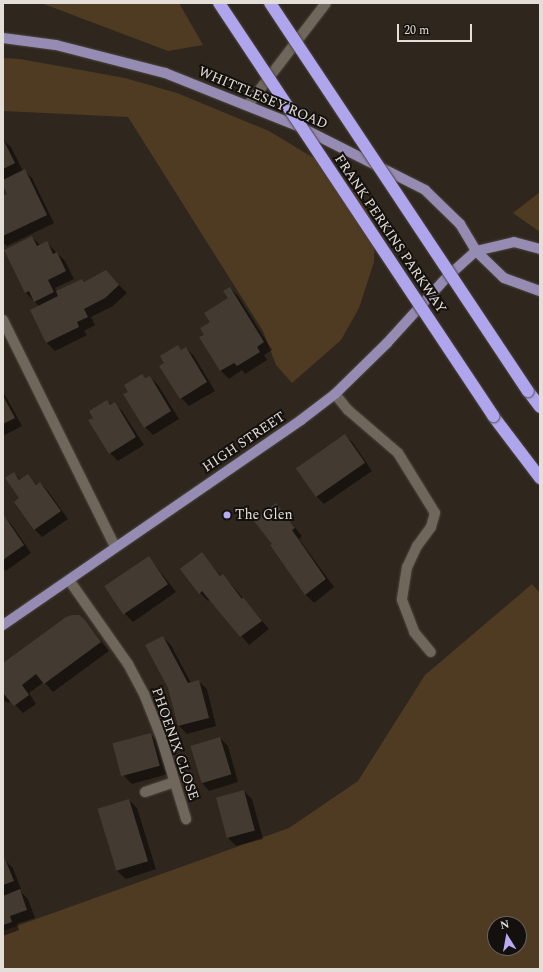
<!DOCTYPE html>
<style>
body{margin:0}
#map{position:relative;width:543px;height:972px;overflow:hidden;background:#2f271e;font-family:Spectral,serif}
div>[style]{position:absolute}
.green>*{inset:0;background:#4f3a22}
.shadow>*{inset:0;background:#0007}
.building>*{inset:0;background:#433b31;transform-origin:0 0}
.roads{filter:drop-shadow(0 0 1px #4c463e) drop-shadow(0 0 1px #4c463e)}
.lane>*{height:10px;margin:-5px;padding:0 5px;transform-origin:5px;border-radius:5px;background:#70675c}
.street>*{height:10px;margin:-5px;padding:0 5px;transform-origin:5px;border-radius:5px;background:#70675c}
.primary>*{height:10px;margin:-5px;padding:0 5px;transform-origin:5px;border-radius:5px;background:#968cb3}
.highway>*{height:12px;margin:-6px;padding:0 6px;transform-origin:6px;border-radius:6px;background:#afa5ed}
.bridges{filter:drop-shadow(0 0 1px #4c463e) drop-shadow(0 0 1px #4c463e)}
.highway-bridge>*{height:12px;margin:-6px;padding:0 6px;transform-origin:6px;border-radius:6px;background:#afa5ed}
.dots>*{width:11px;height:11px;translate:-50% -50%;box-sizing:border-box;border:2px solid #14100d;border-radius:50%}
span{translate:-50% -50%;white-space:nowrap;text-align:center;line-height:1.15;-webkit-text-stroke:4px #14100d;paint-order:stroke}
.street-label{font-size:14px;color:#e3ded8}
.poi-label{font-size:14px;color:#e3ded8}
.left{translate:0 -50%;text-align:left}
.frame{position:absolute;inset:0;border:4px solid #e3ded8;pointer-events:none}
.north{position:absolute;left:487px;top:916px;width:40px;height:40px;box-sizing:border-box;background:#14100d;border:1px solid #67625e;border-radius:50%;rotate:349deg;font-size:11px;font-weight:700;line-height:16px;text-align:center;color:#e3ded8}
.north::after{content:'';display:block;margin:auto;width:14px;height:18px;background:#b7abf8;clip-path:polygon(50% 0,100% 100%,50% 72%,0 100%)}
.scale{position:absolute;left:397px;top:24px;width:75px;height:18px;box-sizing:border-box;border:2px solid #e3ded8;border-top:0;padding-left:5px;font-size:12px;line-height:14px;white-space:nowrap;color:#e3ded8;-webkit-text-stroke:3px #14100d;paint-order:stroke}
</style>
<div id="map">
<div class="green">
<i style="clip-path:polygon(41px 3px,179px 3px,203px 45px,168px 51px)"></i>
<i style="clip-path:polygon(3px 58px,20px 59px,125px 78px,177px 93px,269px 131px,322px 163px,358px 194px,375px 226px,374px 262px,359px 308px,341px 340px,292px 383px,276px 365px,263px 331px,128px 117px,3px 111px)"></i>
<i style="clip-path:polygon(540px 192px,540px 232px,513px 213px)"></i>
<i style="clip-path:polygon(evenodd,532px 584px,540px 593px,540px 969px,3px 969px,3px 931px,289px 828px,358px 781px,425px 675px,532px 584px,495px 924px,519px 924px,519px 948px,495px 948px,495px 924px)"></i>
</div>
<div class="shadow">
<i style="clip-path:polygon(3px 140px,11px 147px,23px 171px,24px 170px,32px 178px,54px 223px,7px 246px,3px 242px,3px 197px,8px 194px,3px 183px)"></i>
<i style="clip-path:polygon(32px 237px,40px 245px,47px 243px,65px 261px,74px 279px,55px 288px,57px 292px,82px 280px,85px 282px,114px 280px,127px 293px,113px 306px,91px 317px,95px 325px,84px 331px,87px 335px,55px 351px,47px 343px,31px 310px,39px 306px,26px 293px)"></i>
<i style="clip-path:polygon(230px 288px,238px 296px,272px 350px,264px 355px,267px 360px,245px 374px,242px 370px,229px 379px,221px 371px,201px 338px,205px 335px,211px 322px,229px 298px)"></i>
<i style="clip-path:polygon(178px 346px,182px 351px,186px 348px,194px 356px,215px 391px,189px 406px,181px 398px,165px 363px)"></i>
<i style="clip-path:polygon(142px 375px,146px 379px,150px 377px,158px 385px,179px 419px,153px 435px,145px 427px)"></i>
<i style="clip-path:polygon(3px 391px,22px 426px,3px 436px)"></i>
<i style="clip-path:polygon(107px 401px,111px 405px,114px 403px,122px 411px,144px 445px,118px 461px,110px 453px)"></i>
<i style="clip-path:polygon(345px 435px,353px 443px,372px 471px,324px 504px,316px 496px)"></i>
<i style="clip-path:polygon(14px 473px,21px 480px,28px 475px,37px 485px,40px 483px,48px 491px,68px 519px,42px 537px,34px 529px,21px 498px)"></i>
<i style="clip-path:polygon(276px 504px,302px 536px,299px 539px,334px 587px,314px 603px,306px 595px,271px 546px,273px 544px)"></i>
<i style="clip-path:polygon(4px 517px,12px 525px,31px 553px,6px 571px,3px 568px)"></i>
<i style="clip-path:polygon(202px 554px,221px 576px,231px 584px,269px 629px,249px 645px,210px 599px,208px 601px,200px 593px)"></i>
<i style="clip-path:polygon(149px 557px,176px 592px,133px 622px,125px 614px)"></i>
<i style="clip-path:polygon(84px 620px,109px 651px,53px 692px,44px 682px,29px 693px,36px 704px,23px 713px,11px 701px,8px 703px,3px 700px,3px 664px)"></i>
<i style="clip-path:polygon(163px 637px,171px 645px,191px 683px,198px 681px,207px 689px,216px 726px,187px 734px,179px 726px)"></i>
<i style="clip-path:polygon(150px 734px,159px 742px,168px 774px,132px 784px,124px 776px)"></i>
<i style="clip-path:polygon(220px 738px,228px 746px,238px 782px,209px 791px,201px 782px)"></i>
<i style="clip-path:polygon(244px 791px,252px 799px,263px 839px,236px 846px,228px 838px)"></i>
<i style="clip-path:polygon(129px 800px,137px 808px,156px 869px,126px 879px,117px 871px)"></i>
<i style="clip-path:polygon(5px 860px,13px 868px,21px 889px,19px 890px,28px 899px,35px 918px,17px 924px,19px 930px,3px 936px,3px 861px)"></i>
</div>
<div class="building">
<i style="clip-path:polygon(3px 139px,15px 163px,3px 169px)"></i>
<i style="clip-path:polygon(25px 169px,47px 215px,3px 236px,3px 196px,7px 194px,3px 185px,3px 180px)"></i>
<i style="clip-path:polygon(32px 236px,37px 246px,47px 241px,53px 254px,57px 252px,66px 271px,48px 280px,54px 292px,34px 302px,29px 291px,25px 293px,4px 250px)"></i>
<i style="clip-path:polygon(106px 270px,119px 285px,105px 298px,84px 309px,88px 317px,77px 322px,79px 327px,46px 343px,30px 310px,58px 296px,56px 291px,82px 279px,84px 282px)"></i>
<i style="clip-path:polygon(230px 287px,264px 342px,257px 347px,260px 352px,237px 366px,234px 363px,220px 371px,199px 337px,204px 335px,200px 328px,210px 322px,204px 313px,228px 298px,223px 291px)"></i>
<i style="clip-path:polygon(178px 345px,181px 350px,186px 347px,207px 382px,180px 399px,159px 366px,164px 363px,160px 356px)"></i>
<i style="clip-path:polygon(142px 374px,145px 378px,150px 376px,171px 411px,144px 428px,123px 394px,128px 392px,124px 385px)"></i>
<i style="clip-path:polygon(3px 396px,15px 418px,3px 424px)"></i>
<i style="clip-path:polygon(107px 400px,110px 405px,115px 402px,136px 437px,109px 454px,88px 420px,93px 418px,89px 411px)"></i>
<i style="left:345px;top:434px;width:35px;height:60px;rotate:55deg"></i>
<i style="clip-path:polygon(14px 472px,19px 480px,28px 474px,36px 485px,40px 482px,61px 511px,34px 530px,14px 502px,19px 498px,5px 478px)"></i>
<i style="clip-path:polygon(276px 503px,295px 528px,292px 530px,326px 579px,305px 595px,270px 545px,272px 544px,253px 520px)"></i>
<i style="clip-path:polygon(3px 514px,24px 545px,3px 560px)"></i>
<i style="clip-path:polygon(202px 552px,220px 576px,223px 574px,242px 599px,243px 597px,262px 621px,240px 637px,202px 591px,199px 594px,180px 569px)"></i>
<i style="left:149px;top:556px;width:34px;height:54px;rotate:56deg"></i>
<i style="clip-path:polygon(72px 615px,79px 615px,84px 619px,101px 642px,44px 684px,36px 674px,22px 685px,29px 695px,14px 706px,3px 693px,3px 663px,66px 617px)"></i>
<i style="clip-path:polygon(163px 636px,188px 683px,199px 680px,209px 718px,178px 726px,168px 688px,145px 645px)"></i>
<i style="left:151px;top:733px;width:34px;height:40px;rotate:75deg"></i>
<i style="left:220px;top:737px;width:39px;height:31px;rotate:73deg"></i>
<i style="left:244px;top:790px;width:42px;height:29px;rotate:75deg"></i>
<i style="left:129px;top:799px;width:65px;height:33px;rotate:73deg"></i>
<i style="clip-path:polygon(5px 859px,14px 881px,3px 885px,3px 860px)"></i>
<i style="clip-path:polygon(20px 889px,27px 910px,10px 916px,12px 922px,3px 925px,3px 896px)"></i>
</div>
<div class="roads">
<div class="lane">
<i style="left:248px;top:105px;width:128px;rotate:-52.6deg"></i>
<i style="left:335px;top:394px;width:21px;rotate:51deg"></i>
<i style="left:348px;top:410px;width:66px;rotate:40.7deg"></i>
<i style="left:398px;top:453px;width:70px;rotate:58.3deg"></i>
<i style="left:435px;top:513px;width:15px;rotate:106deg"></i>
<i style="left:431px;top:527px;width:24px;rotate:126deg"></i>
<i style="left:417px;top:546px;width:23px;rotate:115deg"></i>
<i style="left:407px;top:567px;width:33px;rotate:99deg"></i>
<i style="left:402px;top:600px;width:34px;rotate:69deg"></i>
<i style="left:414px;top:632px;width:26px;rotate:50deg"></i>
<i style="left:69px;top:580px;width:103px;rotate:54.9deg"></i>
<i style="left:128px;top:664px;width:34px;rotate:62deg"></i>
<i style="left:144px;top:694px;width:46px;rotate:68.4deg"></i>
<i style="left:161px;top:737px;width:86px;rotate:73deg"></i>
<i style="left:145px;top:792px;width:31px;rotate:-19deg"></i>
</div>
<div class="street">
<i style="left:3px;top:320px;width:253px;rotate:63.7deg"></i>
</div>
<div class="primary">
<i style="left:3px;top:38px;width:53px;rotate:7.5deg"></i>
<i style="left:56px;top:45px;width:113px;rotate:14.4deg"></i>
<i style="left:165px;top:73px;width:145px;rotate:21.8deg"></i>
<i style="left:300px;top:127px;width:140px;rotate:26.7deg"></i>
<i style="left:425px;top:190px;width:49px;rotate:44.2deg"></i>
<i style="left:460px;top:224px;width:31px;rotate:59deg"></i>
<i style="left:476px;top:251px;width:39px;rotate:44deg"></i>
<i style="left:504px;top:278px;width:38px;rotate:20deg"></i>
<i style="left:3px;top:625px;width:362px;rotate:-34.5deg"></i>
<i style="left:301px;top:420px;width:43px;rotate:-37.4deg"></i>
<i style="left:335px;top:394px;width:73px;rotate:-44.4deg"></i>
<i style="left:387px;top:343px;width:89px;rotate:-47.7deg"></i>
<i style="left:447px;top:277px;width:39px;rotate:-42deg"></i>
<i style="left:476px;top:251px;width:39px;rotate:-13deg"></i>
<i style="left:514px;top:242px;width:27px;rotate:15deg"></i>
</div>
<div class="highway">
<i style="left:528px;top:391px;width:20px;rotate:53deg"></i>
<i style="left:493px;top:416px;width:78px;rotate:52.8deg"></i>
</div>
</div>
<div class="bridges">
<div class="highway-bridge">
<i style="left:219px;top:3px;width:496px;rotate:56.4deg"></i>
<i style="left:270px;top:3px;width:466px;rotate:56.4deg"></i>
</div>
</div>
<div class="dots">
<i style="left:227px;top:515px;background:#b7abf8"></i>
</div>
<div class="street-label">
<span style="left:263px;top:98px;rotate:23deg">WHITTLESEY ROAD</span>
<span style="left:390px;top:234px;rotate:56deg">FRANK PERKINS PARKWAY</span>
<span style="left:244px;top:442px;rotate:-34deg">HIGH STREET</span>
<span style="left:175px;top:744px;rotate:71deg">PHOENIX CLOSE</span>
</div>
<div class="poi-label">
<span class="left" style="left:235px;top:515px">The Glen</span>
</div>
<div class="frame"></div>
<div class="north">N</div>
<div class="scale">20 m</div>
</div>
